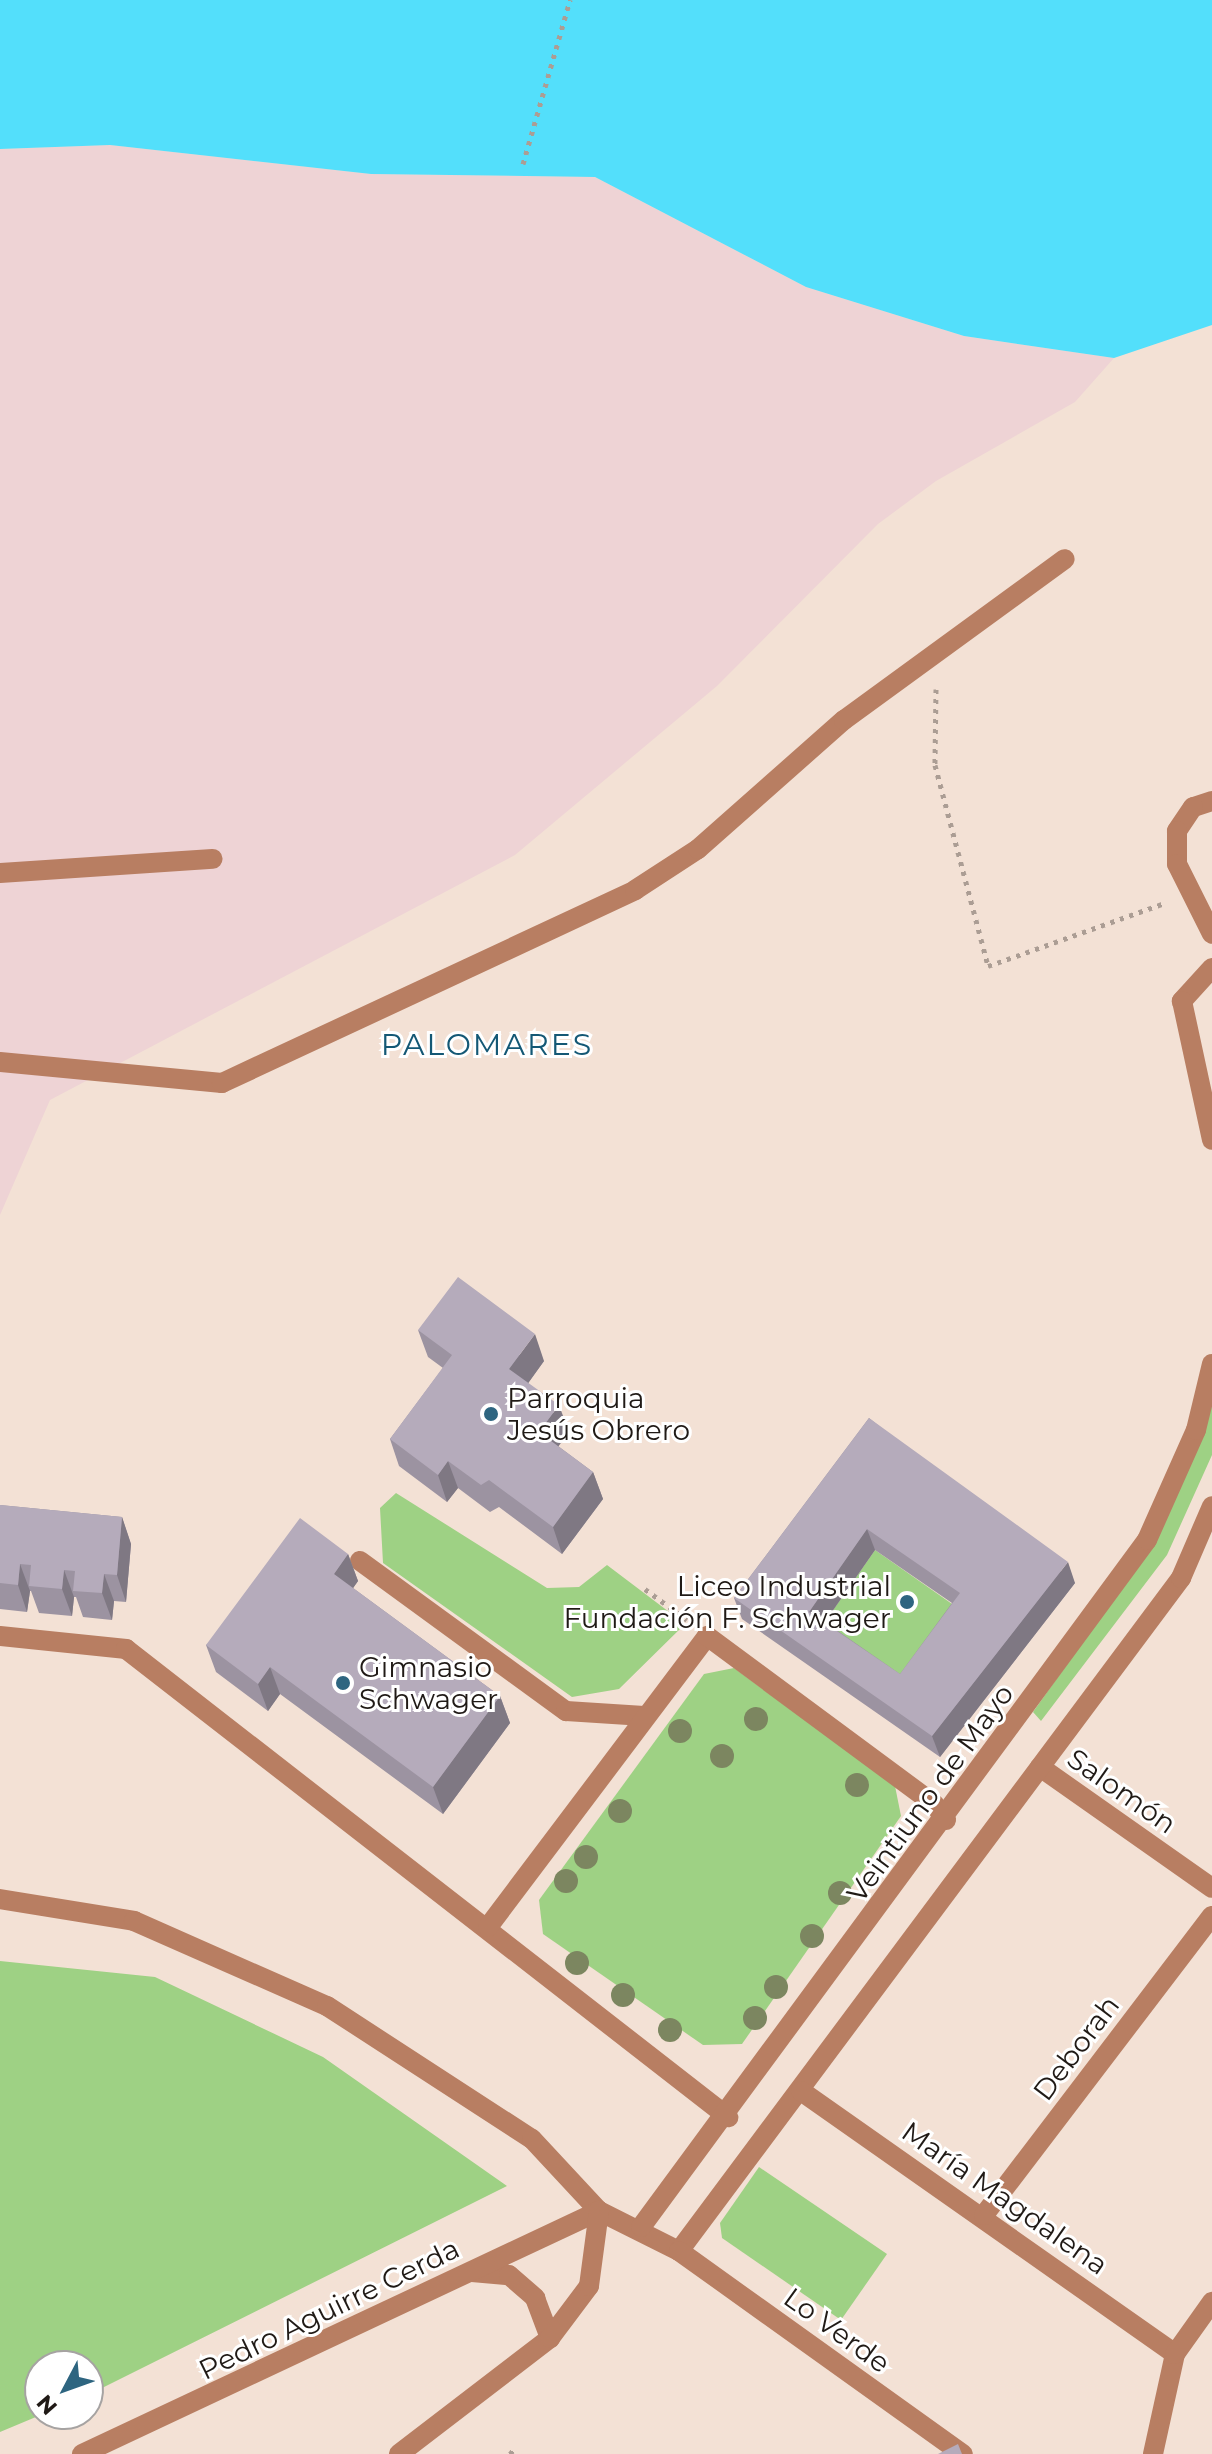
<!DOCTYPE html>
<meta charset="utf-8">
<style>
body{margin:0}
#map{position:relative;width:1212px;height:2454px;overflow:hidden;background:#f3e1d5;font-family:Montserrat,sans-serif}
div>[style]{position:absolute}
.industrial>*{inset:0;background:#eed3d5}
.green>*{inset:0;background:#9ed184;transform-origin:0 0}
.water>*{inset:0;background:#53dffb}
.path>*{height:5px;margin-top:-2.5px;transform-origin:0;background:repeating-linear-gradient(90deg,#ab9d94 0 4px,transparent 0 10px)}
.minor>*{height:20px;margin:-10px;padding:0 10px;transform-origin:10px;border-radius:10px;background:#b87e62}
.trees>*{width:24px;height:24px;margin:-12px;border-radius:50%;background:#7c8660}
.wall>*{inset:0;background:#9c93a1}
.shaded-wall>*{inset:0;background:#7f7883}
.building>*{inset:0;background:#b5abbb}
.dots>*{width:22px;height:22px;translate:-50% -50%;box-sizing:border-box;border:4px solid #fff;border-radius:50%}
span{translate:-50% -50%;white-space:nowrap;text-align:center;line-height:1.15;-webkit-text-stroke:6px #fff;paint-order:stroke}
.poi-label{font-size:28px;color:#201a16}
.left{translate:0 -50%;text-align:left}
.right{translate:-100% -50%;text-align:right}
.street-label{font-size:28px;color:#201a16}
.neighbourhood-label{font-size:30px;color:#145875;letter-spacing:2px}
.north{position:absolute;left:24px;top:2350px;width:80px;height:80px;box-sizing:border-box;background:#fff;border:2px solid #a6a3a2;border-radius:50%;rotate:229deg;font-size:22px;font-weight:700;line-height:32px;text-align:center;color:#201a16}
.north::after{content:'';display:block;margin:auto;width:28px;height:36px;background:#2e6580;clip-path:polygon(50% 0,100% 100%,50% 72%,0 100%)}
</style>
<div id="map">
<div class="industrial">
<i style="clip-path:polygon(110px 145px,371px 174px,595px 177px,806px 287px,964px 336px,1114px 358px,1075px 402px,936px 481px,878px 524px,717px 686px,515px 855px,50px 1100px,0 1215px,0 149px)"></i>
</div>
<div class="green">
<i style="clip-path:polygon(1212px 1401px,1212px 1455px,1167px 1555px,1041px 1721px,1033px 1712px,1151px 1546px)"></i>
<i style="clip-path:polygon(396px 1493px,547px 1588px,579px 1587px,607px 1565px,685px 1624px,619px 1689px,572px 1697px,383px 1563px,380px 1508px)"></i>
<i style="left:875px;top:1550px;width:112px;height:101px;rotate:35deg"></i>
<i style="clip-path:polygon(734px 1668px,895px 1786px,901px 1816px,742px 2044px,703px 2045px,543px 1934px,539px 1900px,704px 1674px)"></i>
<i style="clip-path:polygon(0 1961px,155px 1977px,323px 2057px,507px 2186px,88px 2395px,88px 2366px,40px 2366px,43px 2414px,0 2432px)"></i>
<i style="clip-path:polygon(759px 2167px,887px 2254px,841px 2320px,722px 2238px,720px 2223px)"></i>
</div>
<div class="water">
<i style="clip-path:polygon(0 0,1212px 0,1212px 325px,1114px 358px,964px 336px,806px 287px,595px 177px,371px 174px,110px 145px,0 149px)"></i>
</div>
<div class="path">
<i style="left:523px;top:164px;width:171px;rotate:-74deg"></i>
<i style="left:936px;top:689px;width:76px;rotate:90.8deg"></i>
<i style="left:935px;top:765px;width:208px;rotate:75.2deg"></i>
<i style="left:988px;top:966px;width:188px;rotate:-19.6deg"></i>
<i style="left:645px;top:1589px;width:52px;rotate:36.4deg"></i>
<i style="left:510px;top:2454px;width:6px;rotate:-51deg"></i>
</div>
<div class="minor">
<i style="left:1212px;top:801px;width:20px;rotate:162deg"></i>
<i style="left:1193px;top:807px;width:29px;rotate:124deg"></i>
<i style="left:1177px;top:831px;width:33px;rotate:90deg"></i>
<i style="left:1177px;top:864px;width:78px;rotate:63.4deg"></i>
<i style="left:0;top:873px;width:213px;rotate:-3.8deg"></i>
<i style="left:1212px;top:968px;width:45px;rotate:132.3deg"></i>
<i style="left:1182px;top:1001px;width:142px;rotate:77.8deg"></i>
<i style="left:0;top:1062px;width:223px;rotate:5.4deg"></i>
<i style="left:222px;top:1083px;width:456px;rotate:-25deg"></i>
<i style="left:635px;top:890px;width:75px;rotate:-33.1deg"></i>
<i style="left:698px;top:849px;width:195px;rotate:-41.5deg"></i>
<i style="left:844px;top:720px;width:273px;rotate:-36.1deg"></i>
<i style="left:360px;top:1561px;width:255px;rotate:36.1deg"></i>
<i style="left:566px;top:1711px;width:78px;rotate:3.7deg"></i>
<i style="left:0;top:1636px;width:127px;rotate:5.9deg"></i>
<i style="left:126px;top:1649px;width:763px;rotate:37.86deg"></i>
<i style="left:1040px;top:1767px;width:210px;rotate:35.1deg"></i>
<i style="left:0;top:1899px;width:136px;rotate:9.3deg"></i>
<i style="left:134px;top:1921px;width:211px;rotate:23.8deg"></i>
<i style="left:327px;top:2006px;width:244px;rotate:33deg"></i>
<i style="left:532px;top:2139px;width:98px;rotate:47.1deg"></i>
<i style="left:599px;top:2211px;width:89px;rotate:26.6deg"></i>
<i style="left:679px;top:2251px;width:840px;rotate:-53.28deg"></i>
<i style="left:1181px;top:1578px;width:78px;rotate:-66.7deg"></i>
<i style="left:488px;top:1927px;width:364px;rotate:-53deg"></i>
<i style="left:707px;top:1636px;width:282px;rotate:36.5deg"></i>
<i style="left:934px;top:1804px;width:20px;rotate:53deg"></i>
<i style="left:801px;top:2091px;width:457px;rotate:35.1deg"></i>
<i style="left:984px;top:2215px;width:376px;rotate:-52.7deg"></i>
<i style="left:641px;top:2227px;width:853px;rotate:-53.63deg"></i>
<i style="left:1147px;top:1540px;width:120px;rotate:-66deg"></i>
<i style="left:1196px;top:1430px;width:68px;rotate:-76.4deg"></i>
<i style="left:679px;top:2251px;width:349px;rotate:35.6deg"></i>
<i style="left:472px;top:2272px;width:37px;rotate:5deg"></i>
<i style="left:509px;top:2275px;width:35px;rotate:41deg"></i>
<i style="left:535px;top:2298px;width:43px;rotate:69.4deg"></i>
<i style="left:82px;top:2454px;width:571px;rotate:-25.17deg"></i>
<i style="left:399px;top:2454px;width:190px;rotate:-37.5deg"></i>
<i style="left:550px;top:2338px;width:65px;rotate:-53.1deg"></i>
<i style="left:589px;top:2286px;width:76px;rotate:-82.4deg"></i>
<i style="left:1153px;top:2454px;width:102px;rotate:-77.6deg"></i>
<i style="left:1175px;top:2354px;width:64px;rotate:-54.6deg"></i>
</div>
<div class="trees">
<i style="left:756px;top:1719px"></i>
<i style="left:680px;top:1731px"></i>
<i style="left:722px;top:1756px"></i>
<i style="left:857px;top:1785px"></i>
<i style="left:620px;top:1811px"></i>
<i style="left:586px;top:1857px"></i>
<i style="left:566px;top:1881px"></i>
<i style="left:840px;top:1893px"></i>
<i style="left:812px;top:1936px"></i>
<i style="left:577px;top:1963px"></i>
<i style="left:776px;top:1987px"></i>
<i style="left:623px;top:1995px"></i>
<i style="left:755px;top:2018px"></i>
<i style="left:670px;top:2030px"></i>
</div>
<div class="wall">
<i style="clip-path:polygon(418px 1330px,544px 1361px,528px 1383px,569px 1432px,558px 1446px,593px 1472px,603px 1499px,562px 1554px,499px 1507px,490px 1512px,458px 1488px,447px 1502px,399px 1466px,390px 1439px,443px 1368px,428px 1357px)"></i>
<i style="clip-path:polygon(evenodd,869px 1418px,1075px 1583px,940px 1757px,742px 1619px,734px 1598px,869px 1418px,875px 1550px,952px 1603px,900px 1674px,825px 1622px,875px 1550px)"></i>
<i style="clip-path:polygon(0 1505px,122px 1517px,131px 1544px,126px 1602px,114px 1601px,112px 1620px,83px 1617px,76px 1597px,74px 1597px,72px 1616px,39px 1613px,31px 1591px,30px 1591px,27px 1612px,0 1609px)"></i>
<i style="clip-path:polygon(348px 1554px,358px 1581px,353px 1588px,500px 1696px,510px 1723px,443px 1814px,280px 1694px,268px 1711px,216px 1672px,206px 1645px)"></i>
</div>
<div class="shaded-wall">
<i style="clip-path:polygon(535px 1334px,544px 1361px,519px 1396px,509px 1369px)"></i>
<i style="clip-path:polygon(559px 1405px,569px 1432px,549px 1459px,539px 1432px)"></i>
<i style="clip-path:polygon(448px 1461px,458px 1488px,447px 1502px,438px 1475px)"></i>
<i style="clip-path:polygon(593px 1472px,603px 1499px,562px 1554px,553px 1527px)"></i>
<i style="clip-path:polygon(122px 1517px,131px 1544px,126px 1602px,117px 1575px)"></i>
<i style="clip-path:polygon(867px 1529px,875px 1550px,817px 1633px,809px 1612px)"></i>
<i style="clip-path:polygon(348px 1554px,358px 1581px,344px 1601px,334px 1574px)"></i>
<i style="clip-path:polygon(1068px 1562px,1075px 1583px,940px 1757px,932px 1736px)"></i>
<i style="clip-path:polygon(20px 1564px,30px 1591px,27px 1612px,18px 1585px)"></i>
<i style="clip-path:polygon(64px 1570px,74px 1597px,72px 1616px,62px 1589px)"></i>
<i style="clip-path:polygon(104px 1574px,114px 1601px,112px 1620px,102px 1593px)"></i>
<i style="clip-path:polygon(270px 1667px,280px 1694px,268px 1711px,258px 1684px)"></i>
<i style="clip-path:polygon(500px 1696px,510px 1723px,443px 1814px,433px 1787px)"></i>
</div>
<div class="building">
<i style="clip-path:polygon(458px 1277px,535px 1334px,509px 1369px,559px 1405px,539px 1432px,593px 1472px,553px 1527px,489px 1480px,481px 1485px,448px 1461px,438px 1475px,390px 1439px,452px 1355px,418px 1330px)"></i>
<i style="clip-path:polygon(evenodd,869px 1418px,1068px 1562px,932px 1736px,734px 1598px,869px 1418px,867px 1529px,960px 1593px,900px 1674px,809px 1612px,867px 1529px)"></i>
<i style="clip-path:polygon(0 1505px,122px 1517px,117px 1575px,104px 1574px,102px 1593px,73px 1591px,75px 1571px,64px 1570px,62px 1589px,29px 1586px,31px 1565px,20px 1564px,18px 1585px,0 1583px)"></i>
<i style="clip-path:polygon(300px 1518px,348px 1554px,334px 1574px,500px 1696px,433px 1787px,270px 1667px,258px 1684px,206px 1645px)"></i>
<i style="clip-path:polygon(958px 2444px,962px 2454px,938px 2454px)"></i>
</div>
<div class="dots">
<i style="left:491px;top:1414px;background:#2e6580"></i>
<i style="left:907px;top:1602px;background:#2e6580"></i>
<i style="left:343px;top:1683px;background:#2e6580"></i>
</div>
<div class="poi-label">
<span class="left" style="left:507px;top:1414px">Parroquia<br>Jesús Obrero</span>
<span class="right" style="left:891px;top:1602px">Liceo Industrial<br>Fundación F. Schwager</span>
<span class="left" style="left:359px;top:1683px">Gimnasio<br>Schwager</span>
</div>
<div class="street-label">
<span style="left:1122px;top:1791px;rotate:35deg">Salomón</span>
<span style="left:930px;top:1793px;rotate:-54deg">Veintiuno de Mayo</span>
<span style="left:1076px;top:2048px;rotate:-53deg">Deborah</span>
<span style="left:1005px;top:2198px;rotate:35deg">María Magdalena</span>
<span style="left:329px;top:2309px;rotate:-26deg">Pedro Aguirre Cerda</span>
<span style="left:837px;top:2330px;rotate:36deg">Lo Verde</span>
</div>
<div class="neighbourhood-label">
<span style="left:487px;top:1045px">PALOMARES</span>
</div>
<div class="north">N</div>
</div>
